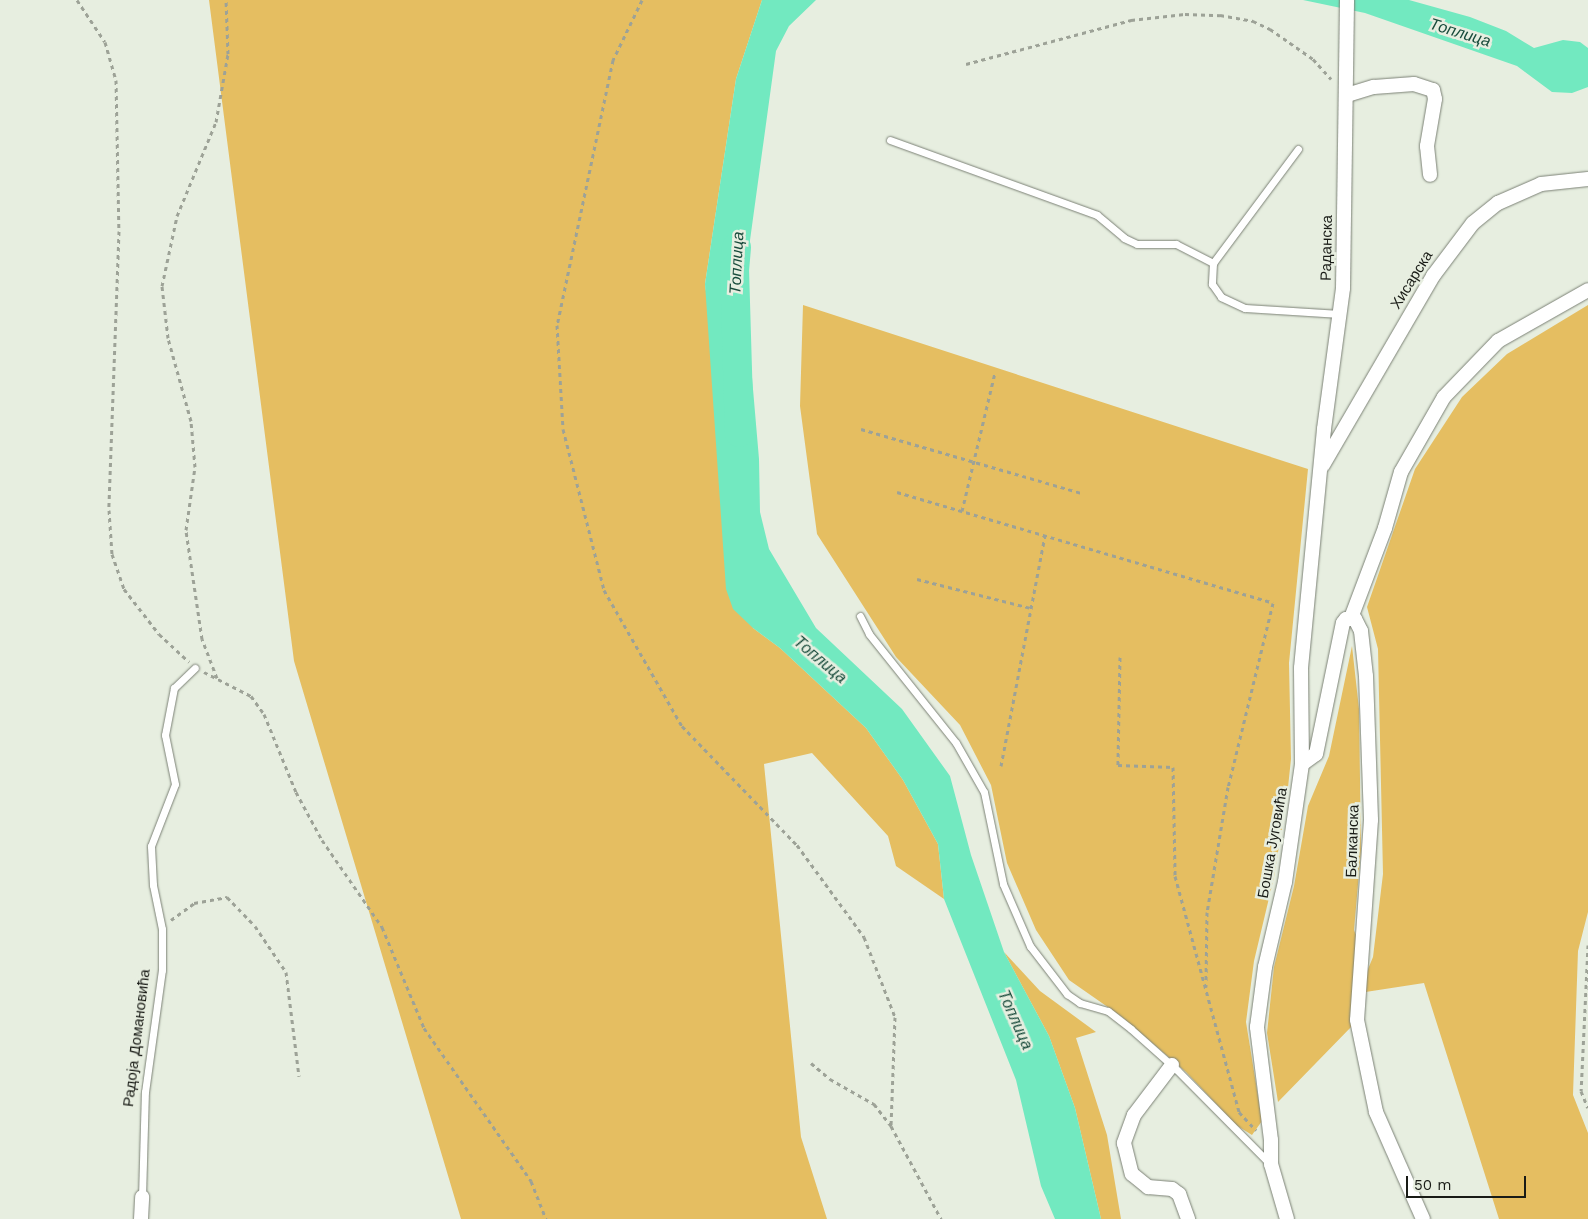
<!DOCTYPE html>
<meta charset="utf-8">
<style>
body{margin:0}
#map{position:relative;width:1588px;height:1219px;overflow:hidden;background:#e7eee0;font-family:"Work Sans",sans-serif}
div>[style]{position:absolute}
.green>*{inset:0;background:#e5be61}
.water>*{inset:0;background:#72e9c0}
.river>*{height:29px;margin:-14.5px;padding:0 14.5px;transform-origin:14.5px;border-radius:14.5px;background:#72e9c0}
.path>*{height:3px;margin-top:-1.5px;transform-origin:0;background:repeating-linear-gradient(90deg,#9da297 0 4px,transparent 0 8px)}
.roads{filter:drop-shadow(0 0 1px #7b8175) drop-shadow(0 0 1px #7b8175)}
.lane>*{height:7px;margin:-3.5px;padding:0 3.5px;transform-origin:3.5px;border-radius:3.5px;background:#fff}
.street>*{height:14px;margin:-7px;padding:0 7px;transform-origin:7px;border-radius:7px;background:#fff}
span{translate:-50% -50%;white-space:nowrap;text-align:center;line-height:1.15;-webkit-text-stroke:5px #e7eee0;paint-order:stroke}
.street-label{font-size:15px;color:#191b16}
.water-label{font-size:16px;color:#184b3b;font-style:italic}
.scale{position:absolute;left:1406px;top:1176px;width:120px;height:22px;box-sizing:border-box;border:2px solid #191b16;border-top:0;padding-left:6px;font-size:15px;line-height:18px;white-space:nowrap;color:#191b16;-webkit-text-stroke:4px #e7eee0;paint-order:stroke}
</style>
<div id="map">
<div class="green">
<i style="clip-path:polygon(209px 0,762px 0,736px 79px,705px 284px,753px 628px,780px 648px,866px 728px,903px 780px,938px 844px,944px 899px,896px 866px,888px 836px,812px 753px,764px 764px,801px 1137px,827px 1219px,461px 1219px,294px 661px)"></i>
<i style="clip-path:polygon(803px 305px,1308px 469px,1289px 663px,1291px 759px,1287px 797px,1274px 877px,1254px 961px,1246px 1022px,1262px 1121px,1252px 1135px,1236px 1125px,1186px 1072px,1122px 1017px,1069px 980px,1036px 930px,1007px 863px,991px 785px,960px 725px,896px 657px,817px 534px,800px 406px)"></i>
<i style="clip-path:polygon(1588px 305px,1588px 912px,1578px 951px,1573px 1095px,1588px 1133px,1588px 1219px,1499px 1219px,1424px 983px,1359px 993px,1353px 1025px,1278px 1102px,1267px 1033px,1274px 967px,1294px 886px,1308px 806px,1329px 756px,1352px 646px,1359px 709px,1361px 850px,1354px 930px,1361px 950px,1359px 991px,1373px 957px,1383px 874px,1378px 649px,1367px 607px,1415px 469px,1462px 397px,1507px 354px)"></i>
<i style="clip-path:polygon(1004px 952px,1040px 991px,1096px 1032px,1076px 1038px,1107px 1135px,1121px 1219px,1101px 1219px,1075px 1108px,1049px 1036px)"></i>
</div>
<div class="water">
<i style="clip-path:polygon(evenodd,762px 0,816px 0,789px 26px,776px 51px,744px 284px,759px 459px,760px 512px,769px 549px,816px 628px,902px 709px,950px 776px,971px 855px,1004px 952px,1049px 1036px,1075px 1108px,1101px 1219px,1055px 1219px,1041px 1186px,1016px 1080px,944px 899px,938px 844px,903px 780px,866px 728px,780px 648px,753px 628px,733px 609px,726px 589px,705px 284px,736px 79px,762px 0,736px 285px,746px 382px,744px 403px,739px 396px,727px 335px,730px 287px,736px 285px)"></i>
<i style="clip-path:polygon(1303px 0,1409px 0,1470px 17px,1506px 31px,1534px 48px,1563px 40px,1580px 42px,1588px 48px,1588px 87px,1572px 93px,1552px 92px,1517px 66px,1365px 13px)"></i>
</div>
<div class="river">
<i style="left:736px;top:247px;width:21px;rotate:95deg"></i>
<i style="left:734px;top:268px;width:164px;rotate:88.3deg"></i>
</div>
<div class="path">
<i style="left:77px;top:0;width:50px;rotate:56.3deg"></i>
<i style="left:105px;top:42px;width:40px;rotate:74deg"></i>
<i style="left:116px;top:80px;width:151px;rotate:88.9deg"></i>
<i style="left:119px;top:231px;width:279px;rotate:92.1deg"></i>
<i style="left:109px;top:510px;width:44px;rotate:86.1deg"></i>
<i style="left:112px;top:554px;width:37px;rotate:71deg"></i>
<i style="left:124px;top:589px;width:57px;rotate:52.1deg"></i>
<i style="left:159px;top:634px;width:41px;rotate:43deg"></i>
<i style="left:642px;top:0;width:67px;rotate:115.8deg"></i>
<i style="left:613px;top:60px;width:271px;rotate:101.9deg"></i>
<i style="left:557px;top:325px;width:104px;rotate:86.7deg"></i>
<i style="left:563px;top:429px;width:166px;rotate:75.7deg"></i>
<i style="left:604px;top:590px;width:157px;rotate:60.2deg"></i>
<i style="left:682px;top:726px;width:165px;rotate:46deg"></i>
<i style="left:797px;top:845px;width:114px;rotate:53.9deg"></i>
<i style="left:864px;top:937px;width:86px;rotate:68.8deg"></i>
<i style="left:895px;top:1017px;width:109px;rotate:92.1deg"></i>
<i style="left:966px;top:64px;width:171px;rotate:-14.9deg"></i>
<i style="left:1131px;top:20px;width:54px;rotate:-6.3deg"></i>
<i style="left:1185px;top:14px;width:35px;rotate:2deg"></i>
<i style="left:1220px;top:15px;width:34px;rotate:10deg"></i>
<i style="left:1253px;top:21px;width:19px;rotate:25deg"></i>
<i style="left:1270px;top:29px;width:52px;rotate:34.9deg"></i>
<i style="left:1313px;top:59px;width:27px;rotate:48deg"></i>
<i style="left:861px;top:429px;width:229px;rotate:16.2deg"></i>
<i style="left:897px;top:492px;width:392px;rotate:16.4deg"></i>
<i style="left:1273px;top:603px;width:189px;rotate:103.7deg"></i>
<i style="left:1228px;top:787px;width:127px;rotate:99.5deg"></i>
<i style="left:1207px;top:912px;width:75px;rotate:90.8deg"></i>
<i style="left:962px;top:511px;width:142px;rotate:-76.6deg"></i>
<i style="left:917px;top:579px;width:118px;rotate:14.3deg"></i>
<i style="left:1120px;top:657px;width:108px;rotate:91.1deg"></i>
<i style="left:1118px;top:765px;width:55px;rotate:2.1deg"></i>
<i style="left:1173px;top:767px;width:109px;rotate:88.9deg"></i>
<i style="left:1175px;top:876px;width:245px;rotate:74.8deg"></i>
<i style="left:1239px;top:1112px;width:25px;rotate:47deg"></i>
<i style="left:204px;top:672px;width:53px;rotate:27.1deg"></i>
<i style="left:251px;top:696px;width:22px;rotate:54deg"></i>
<i style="left:264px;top:714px;width:84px;rotate:67.7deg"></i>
<i style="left:296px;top:792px;width:55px;rotate:61.6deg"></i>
<i style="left:322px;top:840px;width:106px;rotate:55.4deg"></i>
<i style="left:382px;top:927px;width:109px;rotate:67.4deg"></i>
<i style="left:424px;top:1028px;width:187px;rotate:55deg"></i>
<i style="left:531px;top:1181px;width:41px;rotate:68.5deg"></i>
<i style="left:217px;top:678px;width:42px;rotate:-111deg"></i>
<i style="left:202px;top:639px;width:110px;rotate:-98.4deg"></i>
<i style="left:186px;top:530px;width:64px;rotate:-81.9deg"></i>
<i style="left:195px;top:467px;width:46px;rotate:-95deg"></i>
<i style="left:191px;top:421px;width:86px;rotate:-105.5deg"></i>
<i style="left:168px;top:338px;width:52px;rotate:-96.6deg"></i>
<i style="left:162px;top:286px;width:72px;rotate:-77.9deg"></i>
<i style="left:177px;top:216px;width:102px;rotate:-67.5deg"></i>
<i style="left:216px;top:122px;width:69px;rotate:-80deg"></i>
<i style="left:228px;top:54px;width:54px;rotate:-92.1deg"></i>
<i style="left:1001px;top:766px;width:235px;rotate:-79.2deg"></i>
<i style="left:171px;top:920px;width:29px;rotate:-36deg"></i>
<i style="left:194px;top:903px;width:34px;rotate:-10deg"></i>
<i style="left:227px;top:897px;width:40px;rotate:46deg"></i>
<i style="left:255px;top:926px;width:55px;rotate:56deg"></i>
<i style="left:286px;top:972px;width:105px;rotate:82.9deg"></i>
<i style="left:1588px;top:945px;width:146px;rotate:92.7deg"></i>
<i style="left:1581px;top:1091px;width:18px;rotate:68deg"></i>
<i style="left:811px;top:1063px;width:25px;rotate:40deg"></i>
<i style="left:830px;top:1079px;width:51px;rotate:29.6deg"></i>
<i style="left:874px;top:1104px;width:28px;rotate:52deg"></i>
<i style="left:891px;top:1126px;width:106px;rotate:61.7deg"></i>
</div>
<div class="roads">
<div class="lane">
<i style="left:890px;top:140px;width:220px;rotate:19.9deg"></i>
<i style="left:1097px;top:215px;width:35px;rotate:40deg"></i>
<i style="left:1124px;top:238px;width:14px;rotate:25deg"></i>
<i style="left:1137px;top:244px;width:39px"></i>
<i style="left:1176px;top:244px;width:42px;rotate:27.2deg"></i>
<i style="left:1298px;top:149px;width:142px;rotate:126.7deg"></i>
<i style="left:1213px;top:263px;width:21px;rotate:93deg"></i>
<i style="left:1212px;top:284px;width:16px;rotate:55deg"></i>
<i style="left:1221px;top:297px;width:26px;rotate:25deg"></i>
<i style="left:1245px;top:308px;width:95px;rotate:3.6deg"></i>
<i style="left:860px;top:616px;width:20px;rotate:63deg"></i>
<i style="left:869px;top:634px;width:139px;rotate:51.4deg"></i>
<i style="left:956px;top:743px;width:56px;rotate:60.3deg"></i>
<i style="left:984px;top:792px;width:94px;rotate:78.3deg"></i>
<i style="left:1003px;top:884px;width:68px;rotate:66.5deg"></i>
<i style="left:1030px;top:946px;width:61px;rotate:52.4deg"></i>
<i style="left:1067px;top:994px;width:16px;rotate:35deg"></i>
<i style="left:1080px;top:1003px;width:29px;rotate:16deg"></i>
<i style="left:1108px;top:1011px;width:29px;rotate:38deg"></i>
<i style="left:1131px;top:1029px;width:62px;rotate:41.7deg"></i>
<i style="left:1177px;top:1070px;width:132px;rotate:45.3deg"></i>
<i style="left:142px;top:1197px;width:105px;rotate:-88.4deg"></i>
<i style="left:145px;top:1092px;width:123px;rotate:-82.1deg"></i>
<i style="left:162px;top:970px;width:41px;rotate:-90deg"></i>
<i style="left:162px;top:929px;width:45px;rotate:-101.6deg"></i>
<i style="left:153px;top:885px;width:39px;rotate:-93deg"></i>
<i style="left:151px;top:846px;width:66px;rotate:-68.8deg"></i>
<i style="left:175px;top:784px;width:50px;rotate:-101.5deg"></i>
<i style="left:165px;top:735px;width:48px;rotate:-79.2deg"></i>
<i style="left:174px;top:688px;width:29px;rotate:-44deg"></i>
</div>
<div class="street">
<i style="left:1347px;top:95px;width:28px;rotate:-17deg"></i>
<i style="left:1374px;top:87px;width:40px;rotate:-4.3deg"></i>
<i style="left:1414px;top:84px;width:20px;rotate:18deg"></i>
<i style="left:1433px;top:90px;width:9px;rotate:77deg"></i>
<i style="left:1435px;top:99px;width:48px;rotate:99.7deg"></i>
<i style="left:1427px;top:146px;width:29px;rotate:84deg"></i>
<i style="left:1323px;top:465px;width:219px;rotate:-59.8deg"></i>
<i style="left:1433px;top:276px;width:66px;rotate:-53deg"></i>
<i style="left:1473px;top:223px;width:32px;rotate:-39deg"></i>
<i style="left:1498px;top:203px;width:47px;rotate:-23.8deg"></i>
<i style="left:1541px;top:184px;width:47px;rotate:-6.1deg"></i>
<i style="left:1351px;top:618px;width:96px;rotate:-69.3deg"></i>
<i style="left:1385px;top:528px;width:58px;rotate:-74.1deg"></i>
<i style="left:1401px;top:472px;width:86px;rotate:-60.2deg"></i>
<i style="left:1444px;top:397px;width:78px;rotate:-46deg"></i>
<i style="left:1498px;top:341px;width:103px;rotate:-29.5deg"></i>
<i style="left:1302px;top:764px;width:17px;rotate:-36deg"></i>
<i style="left:1316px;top:754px;width:134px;rotate:-78.4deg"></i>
<i style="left:1343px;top:623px;width:5px;rotate:-53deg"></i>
<i style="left:1346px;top:619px;width:9px"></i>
<i style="left:1355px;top:619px;width:13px;rotate:63deg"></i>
<i style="left:1361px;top:631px;width:45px;rotate:83.7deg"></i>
<i style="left:1366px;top:676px;width:144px;rotate:88deg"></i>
<i style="left:1371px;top:820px;width:200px;rotate:94deg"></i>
<i style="left:1357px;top:1020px;width:94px;rotate:78.3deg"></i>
<i style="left:1376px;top:1112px;width:117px;rotate:66.3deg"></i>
<i style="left:1172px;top:1065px;width:63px;rotate:127.2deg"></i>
<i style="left:1134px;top:1115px;width:30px;rotate:110deg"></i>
<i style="left:1124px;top:1143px;width:32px;rotate:76deg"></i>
<i style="left:1132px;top:1174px;width:21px;rotate:39deg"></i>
<i style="left:1148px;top:1187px;width:24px;rotate:5deg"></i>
<i style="left:1172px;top:1189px;width:9px;rotate:36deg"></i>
<i style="left:1179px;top:1194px;width:27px;rotate:70deg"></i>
<i style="left:141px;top:1219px;width:22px;rotate:-87deg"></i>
<i style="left:1287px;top:1219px;width:57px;rotate:-106.2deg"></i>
<i style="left:1271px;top:1164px;width:24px;rotate:-90deg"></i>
<i style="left:1271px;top:1140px;width:114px;rotate:-97.1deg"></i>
<i style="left:1257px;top:1027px;width:61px;rotate:-82.4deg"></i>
<i style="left:1265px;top:967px;width:87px;rotate:-76.8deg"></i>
<i style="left:1285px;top:882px;width:119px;rotate:-81.8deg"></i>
<i style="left:1302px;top:764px;width:96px;rotate:-90.6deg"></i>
<i style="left:1301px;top:668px;width:240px;rotate:-84.5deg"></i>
<i style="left:1324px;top:429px;width:142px;rotate:-82.3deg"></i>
<i style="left:1343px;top:288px;width:288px;rotate:-89.2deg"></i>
</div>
</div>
<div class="street-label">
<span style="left:1327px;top:248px;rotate:-89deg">Раданска</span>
<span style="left:1412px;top:280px;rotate:-58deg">Хисарска</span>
<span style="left:1353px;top:841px;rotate:-88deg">Балканска</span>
<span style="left:1273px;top:843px;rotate:-80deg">Бошка Југовића</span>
<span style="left:137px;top:1038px;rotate:-83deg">Радоја Домановића</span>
</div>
<div class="water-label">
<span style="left:1460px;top:33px;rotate:17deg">Топлица</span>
<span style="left:737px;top:263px;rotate:-87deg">Топлица</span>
<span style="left:820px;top:660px;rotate:40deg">Топлица</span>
<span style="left:1015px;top:1020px;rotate:66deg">Топлица</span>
</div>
<div class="scale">50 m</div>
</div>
